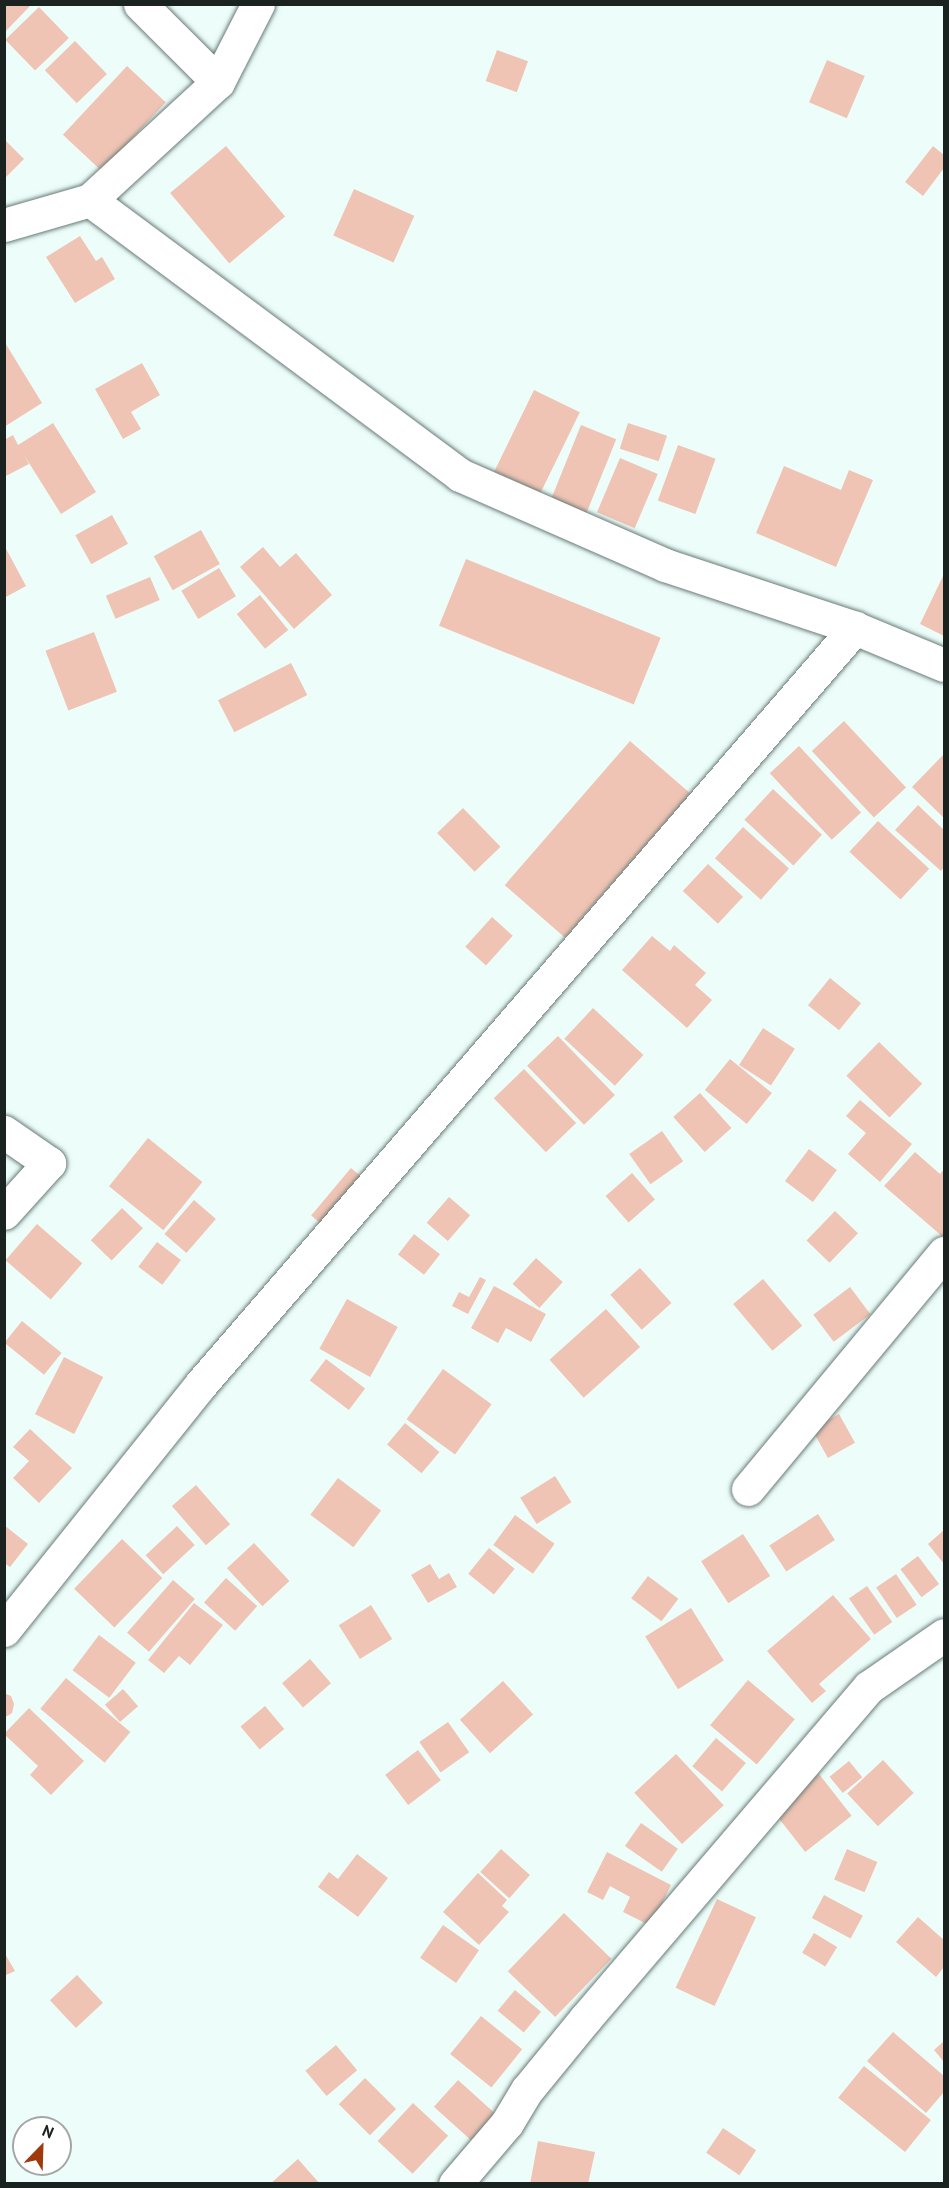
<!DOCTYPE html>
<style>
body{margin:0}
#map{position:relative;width:949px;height:2188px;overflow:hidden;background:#edfefa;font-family:"PT Sans",sans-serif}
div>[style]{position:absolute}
.building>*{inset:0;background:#f0c4b4;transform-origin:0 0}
.roads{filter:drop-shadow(0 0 2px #687b77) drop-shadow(0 0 2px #687b77)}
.minor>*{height:33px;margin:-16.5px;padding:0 16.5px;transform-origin:16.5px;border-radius:16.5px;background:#fff}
span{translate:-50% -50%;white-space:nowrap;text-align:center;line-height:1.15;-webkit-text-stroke:4.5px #fff;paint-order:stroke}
.frame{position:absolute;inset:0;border:6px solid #1b2321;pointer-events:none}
.north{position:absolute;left:12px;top:2116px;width:60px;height:60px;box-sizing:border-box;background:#fff;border:2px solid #a4a7a6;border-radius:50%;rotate:23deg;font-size:16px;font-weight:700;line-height:24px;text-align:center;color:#1b2321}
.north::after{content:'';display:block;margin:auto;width:21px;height:27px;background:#9f3a0d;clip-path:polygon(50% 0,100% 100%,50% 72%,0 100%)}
</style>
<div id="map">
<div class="building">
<i style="clip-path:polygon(4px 4px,32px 4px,4px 33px)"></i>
<i style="left:39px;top:7px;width:43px;height:47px;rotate:46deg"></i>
<i style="left:75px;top:41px;width:46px;height:42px;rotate:46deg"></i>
<i style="left:497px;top:50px;width:33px;height:33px;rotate:20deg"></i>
<i style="left:827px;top:60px;width:41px;height:46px;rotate:23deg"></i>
<i style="left:127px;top:66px;width:53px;height:94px;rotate:43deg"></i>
<i style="clip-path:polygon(4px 139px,24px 159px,4px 179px)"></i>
<i style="left:226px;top:146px;width:92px;height:73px;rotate:50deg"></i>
<i style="clip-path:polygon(933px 146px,944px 155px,944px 168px,923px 196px,905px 182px)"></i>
<i style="left:354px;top:189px;width:66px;height:51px;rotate:24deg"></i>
<i style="clip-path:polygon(80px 236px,96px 261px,102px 257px,115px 279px,75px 303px,46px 257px)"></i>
<i style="clip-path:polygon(4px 341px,42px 403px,4px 427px)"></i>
<i style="clip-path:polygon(142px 363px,160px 395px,131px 412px,141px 429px,123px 439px,95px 389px)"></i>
<i style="left:534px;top:390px;width:51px;height:99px;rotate:26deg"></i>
<i style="clip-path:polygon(53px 423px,96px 492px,61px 514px,24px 455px,29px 464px,4px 477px,4px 440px,13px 435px,18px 445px)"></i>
<i style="left:628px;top:423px;width:41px;height:27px;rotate:18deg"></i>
<i style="left:581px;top:425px;width:38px;height:80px;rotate:22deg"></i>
<i style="left:678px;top:445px;width:40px;height:59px;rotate:20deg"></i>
<i style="left:620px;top:458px;width:41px;height:59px;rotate:23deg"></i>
<i style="clip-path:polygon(784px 466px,841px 490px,849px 470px,873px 480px,836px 567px,756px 533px)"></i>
<i style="left:112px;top:515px;width:33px;height:42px;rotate:61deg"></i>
<i style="left:201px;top:530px;width:39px;height:54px;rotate:61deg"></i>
<i style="clip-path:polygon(4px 545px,26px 586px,4px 598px)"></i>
<i style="clip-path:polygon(263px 547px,280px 567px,296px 553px,332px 595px,294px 629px,240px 567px)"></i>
<i style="left:466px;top:559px;width:210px;height:72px;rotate:22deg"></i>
<i style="left:219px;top:568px;width:33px;height:44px;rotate:59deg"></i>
<i style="clip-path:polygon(944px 574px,944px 636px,920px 624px)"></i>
<i style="left:150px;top:577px;width:25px;height:48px;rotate:67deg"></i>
<i style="left:260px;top:595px;width:45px;height:30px;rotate:51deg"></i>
<i style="left:94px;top:632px;width:64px;height:52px;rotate:69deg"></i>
<i style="left:291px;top:663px;width:36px;height:82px;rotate:63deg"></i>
<i style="left:844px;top:721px;width:91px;height:44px;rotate:47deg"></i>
<i style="left:630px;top:741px;width:80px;height:191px;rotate:41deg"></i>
<i style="left:799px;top:746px;width:91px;height:40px;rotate:47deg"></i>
<i style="clip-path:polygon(944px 754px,944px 818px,912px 787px)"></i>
<i style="left:773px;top:789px;width:67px;height:42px;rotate:43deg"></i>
<i style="clip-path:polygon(918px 805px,944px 830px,944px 867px,941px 871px,895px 830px)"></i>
<i style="left:463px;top:808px;width:54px;height:36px;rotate:46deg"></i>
<i style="left:878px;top:821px;width:70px;height:42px;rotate:43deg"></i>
<i style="left:743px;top:827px;width:62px;height:42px;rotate:42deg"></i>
<i style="left:708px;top:864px;width:48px;height:37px;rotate:43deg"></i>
<i style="left:492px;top:917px;width:28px;height:40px;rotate:42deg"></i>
<i style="clip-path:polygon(652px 936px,670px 951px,674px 945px,706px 973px,695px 985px,712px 1000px,687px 1028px,622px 970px)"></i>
<i style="left:830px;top:978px;width:40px;height:35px;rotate:39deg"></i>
<i style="left:593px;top:1008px;width:69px;height:42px;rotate:43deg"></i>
<i style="left:763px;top:1028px;width:38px;height:44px;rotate:33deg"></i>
<i style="left:558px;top:1036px;width:82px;height:43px;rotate:46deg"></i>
<i style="left:879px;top:1042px;width:60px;height:47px;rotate:44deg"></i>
<i style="left:730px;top:1059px;width:54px;height:40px;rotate:39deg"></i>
<i style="left:524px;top:1069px;width:75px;height:42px;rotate:46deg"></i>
<i style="left:700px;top:1093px;width:47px;height:36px;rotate:48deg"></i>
<i style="clip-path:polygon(860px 1100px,912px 1144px,880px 1182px,848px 1154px,866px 1133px,846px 1116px)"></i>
<i style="left:662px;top:1131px;width:37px;height:40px;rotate:55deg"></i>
<i style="left:148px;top:1138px;width:70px;height:62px;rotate:39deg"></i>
<i style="left:809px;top:1149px;width:35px;height:40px;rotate:37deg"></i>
<i style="clip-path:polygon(915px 1152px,940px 1174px,944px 1169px,943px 1237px,884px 1186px)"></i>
<i style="left:351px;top:1168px;width:23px;height:62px;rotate:40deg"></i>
<i style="left:632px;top:1173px;width:35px;height:35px;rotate:49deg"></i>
<i style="left:449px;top:1197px;width:28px;height:34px;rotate:41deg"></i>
<i style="left:194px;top:1200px;width:29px;height:45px;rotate:41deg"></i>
<i style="left:122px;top:1208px;width:29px;height:45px;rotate:44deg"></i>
<i style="left:835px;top:1211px;width:32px;height:41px;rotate:44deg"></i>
<i style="left:37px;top:1224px;width:60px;height:48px;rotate:41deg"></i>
<i style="left:414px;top:1234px;width:33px;height:26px;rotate:38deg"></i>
<i style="left:157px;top:1242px;width:30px;height:31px;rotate:37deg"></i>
<i style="left:536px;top:1258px;width:36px;height:35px;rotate:42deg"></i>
<i style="left:640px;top:1268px;width:47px;height:40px;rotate:48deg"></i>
<i style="clip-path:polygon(480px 1277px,486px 1280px,468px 1314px,452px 1306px,459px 1292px,469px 1297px)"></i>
<i style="left:763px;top:1279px;width:61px;height:39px;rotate:50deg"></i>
<i style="clip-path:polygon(494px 1286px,546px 1314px,531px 1342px,506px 1328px,498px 1343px,471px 1328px)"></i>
<i style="left:850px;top:1287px;width:34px;height:46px;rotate:53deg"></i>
<i style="left:347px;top:1299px;width:58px;height:57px;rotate:29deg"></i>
<i style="left:606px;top:1309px;width:51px;height:76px;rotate:48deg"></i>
<i style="left:22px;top:1321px;width:51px;height:28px;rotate:39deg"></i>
<i style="left:64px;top:1357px;width:44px;height:64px;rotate:27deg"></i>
<i style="left:326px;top:1359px;width:49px;height:27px;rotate:37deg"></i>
<i style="left:443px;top:1369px;width:60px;height:62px;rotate:36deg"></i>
<i style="left:839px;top:1414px;width:33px;height:31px;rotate:61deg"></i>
<i style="left:405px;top:1423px;width:45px;height:28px;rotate:40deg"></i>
<i style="clip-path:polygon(30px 1429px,72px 1468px,39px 1503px,13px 1478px,29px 1461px,13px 1447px)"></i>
<i style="left:555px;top:1476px;width:31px;height:41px;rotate:58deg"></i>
<i style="left:338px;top:1478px;width:54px;height:46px;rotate:37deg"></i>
<i style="left:196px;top:1485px;width:52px;height:32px;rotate:49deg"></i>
<i style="left:818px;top:1514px;width:31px;height:58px;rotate:57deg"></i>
<i style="left:515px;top:1515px;width:49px;height:37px;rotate:36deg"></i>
<i style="clip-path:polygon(4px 1525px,28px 1544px,10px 1567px,4px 1563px)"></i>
<i style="left:177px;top:1526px;width:26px;height:43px;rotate:47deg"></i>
<i style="clip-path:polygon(944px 1530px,944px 1564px,928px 1544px)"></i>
<i style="left:743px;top:1534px;width:50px;height:50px;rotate:57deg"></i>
<i style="left:122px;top:1539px;width:56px;height:69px;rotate:44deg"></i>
<i style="left:254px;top:1543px;width:52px;height:37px;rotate:47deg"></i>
<i style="left:489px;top:1548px;width:33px;height:33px;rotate:39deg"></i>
<i style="left:918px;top:1556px;width:35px;height:22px;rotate:53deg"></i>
<i style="clip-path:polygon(430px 1564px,439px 1579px,449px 1573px,457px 1587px,428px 1603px,411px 1575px)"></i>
<i style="left:896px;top:1574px;width:37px;height:24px;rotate:56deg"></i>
<i style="left:648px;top:1576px;width:38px;height:28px;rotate:37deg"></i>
<i style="left:226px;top:1578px;width:42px;height:33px;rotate:42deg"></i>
<i style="left:173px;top:1580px;width:29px;height:70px;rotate:41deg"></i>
<i style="left:867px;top:1586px;width:44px;height:22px;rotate:55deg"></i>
<i style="clip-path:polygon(833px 1595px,871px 1639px,819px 1684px,826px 1691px,812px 1703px,767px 1651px)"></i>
<i style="clip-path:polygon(194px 1603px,223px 1625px,190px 1665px,179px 1656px,164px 1673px,148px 1660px)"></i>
<i style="left:371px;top:1605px;width:40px;height:38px;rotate:58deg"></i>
<i style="left:691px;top:1608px;width:62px;height:54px;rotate:58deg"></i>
<i style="left:99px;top:1635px;width:46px;height:44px;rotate:37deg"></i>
<i style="left:310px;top:1659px;width:32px;height:37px;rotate:49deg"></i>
<i style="left:66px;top:1678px;width:84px;height:40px;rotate:40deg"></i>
<i style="left:748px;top:1680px;width:61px;height:59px;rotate:40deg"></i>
<i style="left:503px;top:1681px;width:45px;height:58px;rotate:48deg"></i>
<i style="left:123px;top:1689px;width:23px;height:24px;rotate:49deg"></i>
<i style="clip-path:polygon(4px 1693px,11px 1696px,14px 1704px,12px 1713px,4px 1718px)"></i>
<i style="left:265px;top:1706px;width:30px;height:32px;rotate:50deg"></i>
<i style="clip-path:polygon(29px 1708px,84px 1761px,51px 1795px,30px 1775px,38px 1766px,4px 1734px)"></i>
<i style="left:448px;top:1722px;width:37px;height:35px;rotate:55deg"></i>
<i style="left:716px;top:1738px;width:39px;height:37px;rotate:40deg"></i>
<i style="left:418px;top:1750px;width:38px;height:41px;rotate:53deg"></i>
<i style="left:676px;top:1754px;width:70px;height:57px;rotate:47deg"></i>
<i style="left:883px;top:1760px;width:45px;height:49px;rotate:47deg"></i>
<i style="left:849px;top:1761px;width:21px;height:25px;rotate:51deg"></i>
<i style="left:819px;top:1774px;width:53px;height:59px;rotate:52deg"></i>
<i style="left:641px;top:1823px;width:45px;height:28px;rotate:35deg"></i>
<i style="left:501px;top:1849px;width:39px;height:31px;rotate:42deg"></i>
<i style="left:847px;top:1849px;width:33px;height:33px;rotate:23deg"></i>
<i style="clip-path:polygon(607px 1852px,671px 1885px,651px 1926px,623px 1912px,630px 1897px,610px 1886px,603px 1900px,587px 1892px)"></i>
<i style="clip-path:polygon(357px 1854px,388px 1878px,358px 1917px,318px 1887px,329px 1872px,338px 1879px)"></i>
<i style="clip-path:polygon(478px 1873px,507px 1900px,502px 1906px,509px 1912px,479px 1945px,443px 1912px)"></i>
<i style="left:824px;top:1895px;width:44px;height:26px;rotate:28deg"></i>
<i style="left:717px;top:1899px;width:43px;height:98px;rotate:25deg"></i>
<i style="left:564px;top:1913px;width:66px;height:81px;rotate:44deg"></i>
<i style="clip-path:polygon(918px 1917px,944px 1940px,944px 1967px,936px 1977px,896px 1942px)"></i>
<i style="left:443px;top:1925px;width:44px;height:40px;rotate:35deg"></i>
<i style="left:814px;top:1933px;width:27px;height:23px;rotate:31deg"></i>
<i style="clip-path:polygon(4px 1952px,15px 1971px,4px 1976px)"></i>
<i style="left:77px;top:1975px;width:38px;height:37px;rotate:47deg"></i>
<i style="left:515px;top:1990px;width:34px;height:27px;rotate:40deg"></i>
<i style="left:481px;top:2016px;width:53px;height:49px;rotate:39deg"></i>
<i style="clip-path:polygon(893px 2032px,944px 2076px,944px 2092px,926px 2113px,867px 2061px)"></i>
<i style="clip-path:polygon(944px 2041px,944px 2062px,934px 2050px)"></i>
<i style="left:336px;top:2045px;width:33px;height:40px;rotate:50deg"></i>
<i style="left:864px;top:2066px;width:86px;height:41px;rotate:39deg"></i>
<i style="left:365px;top:2078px;width:44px;height:37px;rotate:45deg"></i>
<i style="left:458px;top:2080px;width:51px;height:36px;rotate:42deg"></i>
<i style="left:413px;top:2103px;width:48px;height:52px;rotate:43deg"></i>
<i style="left:723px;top:2128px;width:40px;height:30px;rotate:34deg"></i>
<i style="clip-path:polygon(538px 2141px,595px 2152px,588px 2184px,530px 2184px)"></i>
<i style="clip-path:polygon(298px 2159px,320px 2184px,270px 2184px)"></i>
</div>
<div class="roads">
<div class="minor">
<i style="left:140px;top:4px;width:110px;rotate:45deg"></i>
<i style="left:90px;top:200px;width:461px;rotate:36.6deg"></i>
<i style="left:460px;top:475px;width:224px;rotate:23.7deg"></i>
<i style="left:665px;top:565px;width:200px;rotate:18.3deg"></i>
<i style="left:855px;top:628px;width:96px;rotate:22.6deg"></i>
<i style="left:4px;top:225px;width:90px;rotate:-16.2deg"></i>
<i style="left:90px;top:200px;width:174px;rotate:-42.7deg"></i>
<i style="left:218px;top:82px;width:88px;rotate:-62.9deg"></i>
<i style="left:4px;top:1132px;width:55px;rotate:34.6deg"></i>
<i style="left:49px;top:1163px;width:67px;rotate:132deg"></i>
<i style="left:748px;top:1489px;width:307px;rotate:-50.3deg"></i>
<i style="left:4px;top:1630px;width:315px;rotate:-51.3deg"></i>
<i style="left:201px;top:1384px;width:1000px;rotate:-49.14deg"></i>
<i style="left:455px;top:2184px;width:80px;rotate:-49.6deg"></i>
<i style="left:507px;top:2123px;width:39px;rotate:-59deg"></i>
<i style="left:527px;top:2090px;width:93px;rotate:-50.7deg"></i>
<i style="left:586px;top:2018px;width:435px;rotate:-49.5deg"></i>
<i style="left:869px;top:1687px;width:91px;rotate:-34.7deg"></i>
</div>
</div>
<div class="frame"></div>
<div class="north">N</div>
</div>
